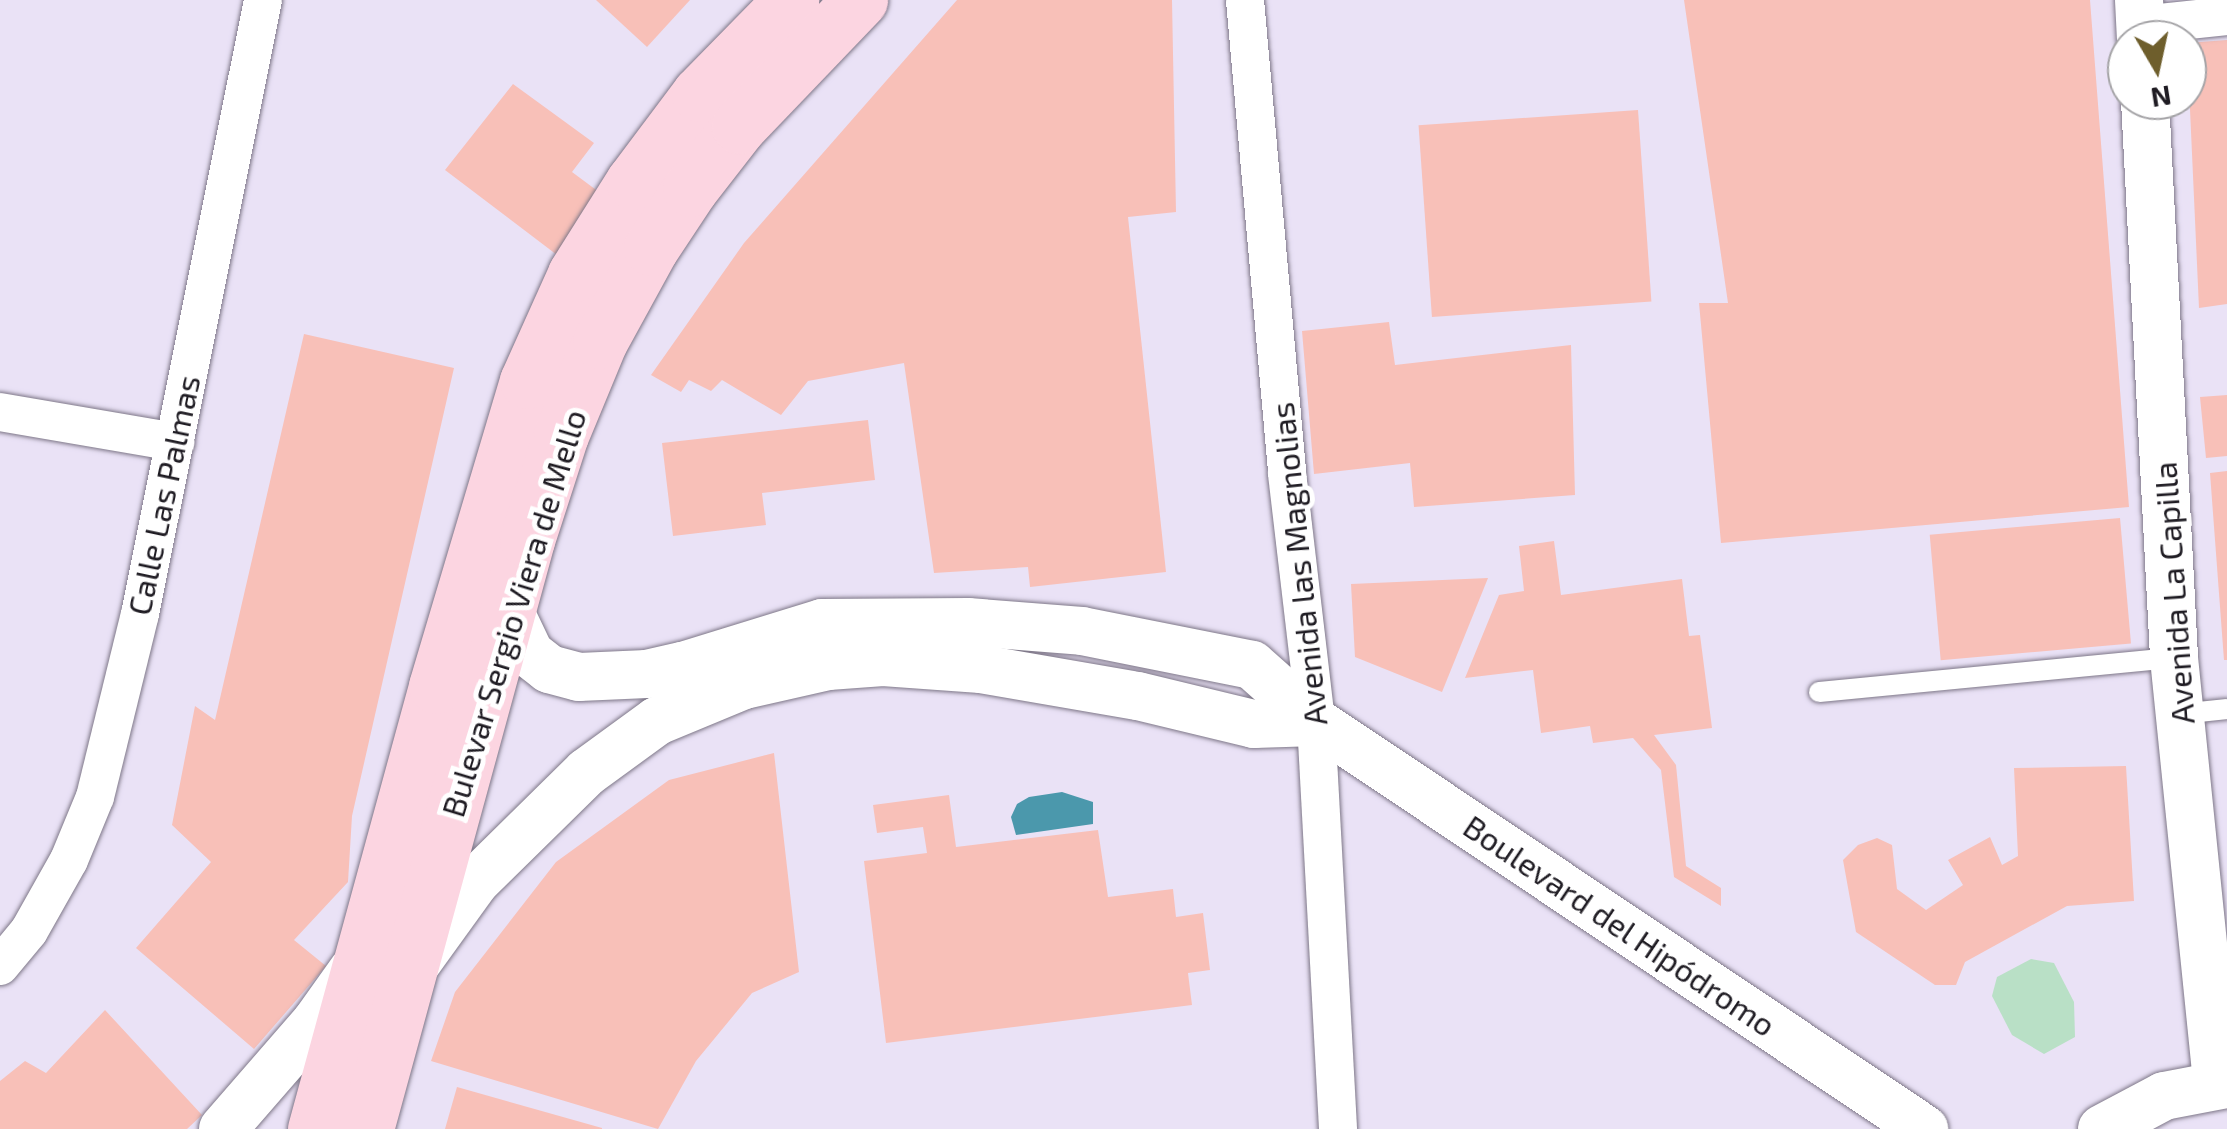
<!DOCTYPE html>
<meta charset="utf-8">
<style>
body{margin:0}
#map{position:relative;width:2227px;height:1129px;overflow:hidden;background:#eae2f6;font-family:"Exo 2",sans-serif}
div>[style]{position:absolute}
.green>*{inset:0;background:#b9e0c6}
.water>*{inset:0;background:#4b98ac}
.building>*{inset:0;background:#f8c0b8;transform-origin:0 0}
.roads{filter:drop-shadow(0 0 2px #7e7788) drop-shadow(0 0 2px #7e7788)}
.service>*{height:20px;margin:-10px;padding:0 10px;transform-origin:10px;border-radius:10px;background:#fff}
.minor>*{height:38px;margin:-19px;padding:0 19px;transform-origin:19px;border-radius:19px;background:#fff}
.tertiary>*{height:48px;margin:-24px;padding:0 24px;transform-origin:24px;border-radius:24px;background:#fff}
.secondary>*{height:55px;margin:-27.5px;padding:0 27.5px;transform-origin:27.5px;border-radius:27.5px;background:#fcd5e1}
span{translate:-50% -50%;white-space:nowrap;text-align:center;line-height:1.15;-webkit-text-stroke:10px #fff;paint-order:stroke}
.street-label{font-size:32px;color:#1f1c23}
.north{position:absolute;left:2107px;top:20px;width:100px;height:100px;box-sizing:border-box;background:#fff;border:2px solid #a5a4a7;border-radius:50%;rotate:171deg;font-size:28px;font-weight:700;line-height:40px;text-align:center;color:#1f1c23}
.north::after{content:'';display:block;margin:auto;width:35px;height:45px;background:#6e5e2c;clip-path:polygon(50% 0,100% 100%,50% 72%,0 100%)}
</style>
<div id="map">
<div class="green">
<i style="clip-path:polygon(2031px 959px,2054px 963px,2074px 1002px,2075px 1037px,2044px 1054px,2012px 1035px,1992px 996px,1997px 977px)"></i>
</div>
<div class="water">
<i style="clip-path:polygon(1062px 792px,1093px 802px,1093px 824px,1016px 835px,1011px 817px,1017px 804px,1029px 797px)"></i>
</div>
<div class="building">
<i style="clip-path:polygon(596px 0,690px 0,647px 47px)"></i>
<i style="clip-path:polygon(957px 0,1172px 0,1176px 212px,1128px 217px,1166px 572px,1030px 587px,1028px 567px,934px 573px,904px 363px,808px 381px,781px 415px,722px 380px,711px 391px,689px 380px,681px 392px,651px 375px,744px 243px)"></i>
<i style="clip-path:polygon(1684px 0,2090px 0,2129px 507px,1721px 543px,1699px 303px,1728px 303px)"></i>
<i style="clip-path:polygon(2227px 40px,2227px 304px,2199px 308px,2187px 43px)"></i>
<i style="clip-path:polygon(513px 84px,594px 143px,572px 172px,607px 198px,561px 258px,445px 170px)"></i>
<i style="left:1638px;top:110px;width:192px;height:220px;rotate:86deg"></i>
<i style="clip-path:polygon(1389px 322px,1395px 365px,1571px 345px,1575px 495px,1414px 507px,1410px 463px,1314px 474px,1302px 331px)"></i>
<i style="clip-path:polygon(304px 334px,454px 368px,352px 816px,348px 882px,294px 940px,326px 966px,254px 1049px,136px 948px,211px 862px,172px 825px,195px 706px,215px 720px)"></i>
<i style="clip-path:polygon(2227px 395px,2227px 456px,2206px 458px,2200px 397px)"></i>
<i style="clip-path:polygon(868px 420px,875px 480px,762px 493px,766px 525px,673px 536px,662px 443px)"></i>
<i style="clip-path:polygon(2227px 471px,2227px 660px,2224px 660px,2210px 473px)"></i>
<i style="left:2120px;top:518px;width:126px;height:191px;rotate:85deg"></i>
<i style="clip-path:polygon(1554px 541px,1561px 595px,1682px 579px,1689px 636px,1700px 635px,1712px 728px,1654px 735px,1676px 765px,1686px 866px,1721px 888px,1721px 906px,1674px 877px,1661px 770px,1633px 738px,1593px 743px,1590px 726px,1541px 733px,1533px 670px,1465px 678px,1499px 595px,1524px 591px,1519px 546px)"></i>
<i style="clip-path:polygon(1488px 578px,1442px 692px,1355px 657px,1351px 584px)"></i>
<i style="clip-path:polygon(774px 753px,799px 972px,752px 993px,696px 1061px,658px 1129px,431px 1061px,455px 992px,556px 862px,669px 780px)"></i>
<i style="clip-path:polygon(2126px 766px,2134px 901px,2067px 906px,1965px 962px,1956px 985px,1935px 985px,1856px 932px,1843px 860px,1858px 845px,1877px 838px,1892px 845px,1897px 889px,1926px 910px,1963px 885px,1948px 860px,1990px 837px,2002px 865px,2018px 856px,2014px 768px)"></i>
<i style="clip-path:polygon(949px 795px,956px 847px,1098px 830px,1108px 897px,1173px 889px,1176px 917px,1203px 913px,1210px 970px,1188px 973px,1192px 1005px,886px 1043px,864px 861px,927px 853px,923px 827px,877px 833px,873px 805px)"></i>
<i style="clip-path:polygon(105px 1010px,202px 1115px,187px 1129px,0 1129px,0 1081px,25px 1061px,46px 1073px)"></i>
<i style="clip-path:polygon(457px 1087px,602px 1128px,602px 1129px,445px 1129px)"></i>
</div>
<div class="roads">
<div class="service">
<i style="left:1819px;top:692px;width:357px;rotate:-5.5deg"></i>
<i style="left:2180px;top:714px;width:47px;rotate:-6.1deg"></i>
</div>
<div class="minor">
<i style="left:1245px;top:0;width:476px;rotate:84.9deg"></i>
<i style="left:1287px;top:474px;width:250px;rotate:83.3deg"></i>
<i style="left:1316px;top:722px;width:408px;rotate:86.9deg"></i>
<i style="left:2141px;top:25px;width:86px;rotate:-6deg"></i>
<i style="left:0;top:412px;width:178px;rotate:9.7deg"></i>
<i style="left:0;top:966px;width:45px;rotate:-50.4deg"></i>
<i style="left:29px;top:931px;width:81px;rotate:-60.6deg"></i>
<i style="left:69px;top:860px;width:68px;rotate:-67.6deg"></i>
<i style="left:95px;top:797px;width:188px;rotate:-76.2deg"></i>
<i style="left:140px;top:614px;width:626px;rotate:-78.67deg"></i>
</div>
<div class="tertiary">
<i style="left:2139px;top:0;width:40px;rotate:87.1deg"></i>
<i style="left:2145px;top:100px;width:559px;rotate:87.02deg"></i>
<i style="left:2174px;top:658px;width:428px;rotate:84.2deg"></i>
<i style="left:509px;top:610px;width:49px;rotate:64.5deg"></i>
<i style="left:530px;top:654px;width:24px;rotate:38deg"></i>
<i style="left:549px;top:669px;width:31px;rotate:15deg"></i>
<i style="left:579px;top:677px;width:68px;rotate:-2.5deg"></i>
<i style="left:647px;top:674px;width:37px;rotate:-13deg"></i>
<i style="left:683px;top:666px;width:145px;rotate:-17.2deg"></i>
<i style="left:822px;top:623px;width:146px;rotate:-0.4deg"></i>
<i style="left:968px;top:622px;width:114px;rotate:4.5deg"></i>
<i style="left:1082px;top:631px;width:173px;rotate:11.3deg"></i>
<i style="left:1252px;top:665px;width:86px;rotate:41.7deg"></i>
<i style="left:1316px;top:722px;width:732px;rotate:33.8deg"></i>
<i style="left:418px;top:961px;width:97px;rotate:-54.2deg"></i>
<i style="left:475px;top:882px;width:157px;rotate:-44.5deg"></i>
<i style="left:587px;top:772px;width:87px;rotate:-36.1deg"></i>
<i style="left:657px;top:721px;width:94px;rotate:-22.5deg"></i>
<i style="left:744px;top:685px;width:86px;rotate:-12.7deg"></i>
<i style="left:828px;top:666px;width:55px;rotate:-4.2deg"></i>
<i style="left:883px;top:662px;width:98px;rotate:4.1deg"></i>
<i style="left:981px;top:669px;width:159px;rotate:9.8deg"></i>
<i style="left:1138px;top:696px;width:119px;rotate:13.6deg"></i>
<i style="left:1254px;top:724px;width:62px;rotate:-1.8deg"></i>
<i style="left:223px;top:1129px;width:142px;rotate:-49deg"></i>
<i style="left:316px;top:1022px;width:64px;rotate:-54.6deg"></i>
<i style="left:2102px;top:1129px;width:70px;rotate:-28deg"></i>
<i style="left:2164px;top:1096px;width:64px;rotate:-10.8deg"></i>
</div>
<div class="secondary">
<i style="left:315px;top:1129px;width:459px;rotate:-74.7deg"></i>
<i style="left:436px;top:686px;width:318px;rotate:-73.4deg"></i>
<i style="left:527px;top:381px;width:117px;rotate:-65.8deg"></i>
<i style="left:575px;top:274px;width:109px;rotate:-57.8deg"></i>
<i style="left:633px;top:182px;width:110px;rotate:-53.1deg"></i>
<i style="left:699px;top:94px;width:132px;rotate:-45.6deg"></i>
<i style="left:366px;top:1129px;width:611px;rotate:-74.71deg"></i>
<i style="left:527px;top:540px;width:110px;rotate:-72.1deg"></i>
<i style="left:561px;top:435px;width:102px;rotate:-67.5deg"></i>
<i style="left:600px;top:341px;width:106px;rotate:-61.3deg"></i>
<i style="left:651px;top:248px;width:71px;rotate:-56.5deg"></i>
<i style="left:690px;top:189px;width:80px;rotate:-52.1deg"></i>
<i style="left:739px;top:126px;width:175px;rotate:-46.2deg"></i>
</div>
</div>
<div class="street-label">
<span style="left:163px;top:495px;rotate:-78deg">Calle Las Palmas</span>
<span style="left:1298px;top:564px;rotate:-96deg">Avenida las Magnolias</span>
<span style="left:2173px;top:593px;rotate:-94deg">Avenida La Capilla</span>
<span style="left:513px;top:613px;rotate:-73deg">Bulevar Sergio Viera de Mello</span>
<span style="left:1620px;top:925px;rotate:34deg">Boulevard del Hipódromo</span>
</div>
<div class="north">N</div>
</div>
